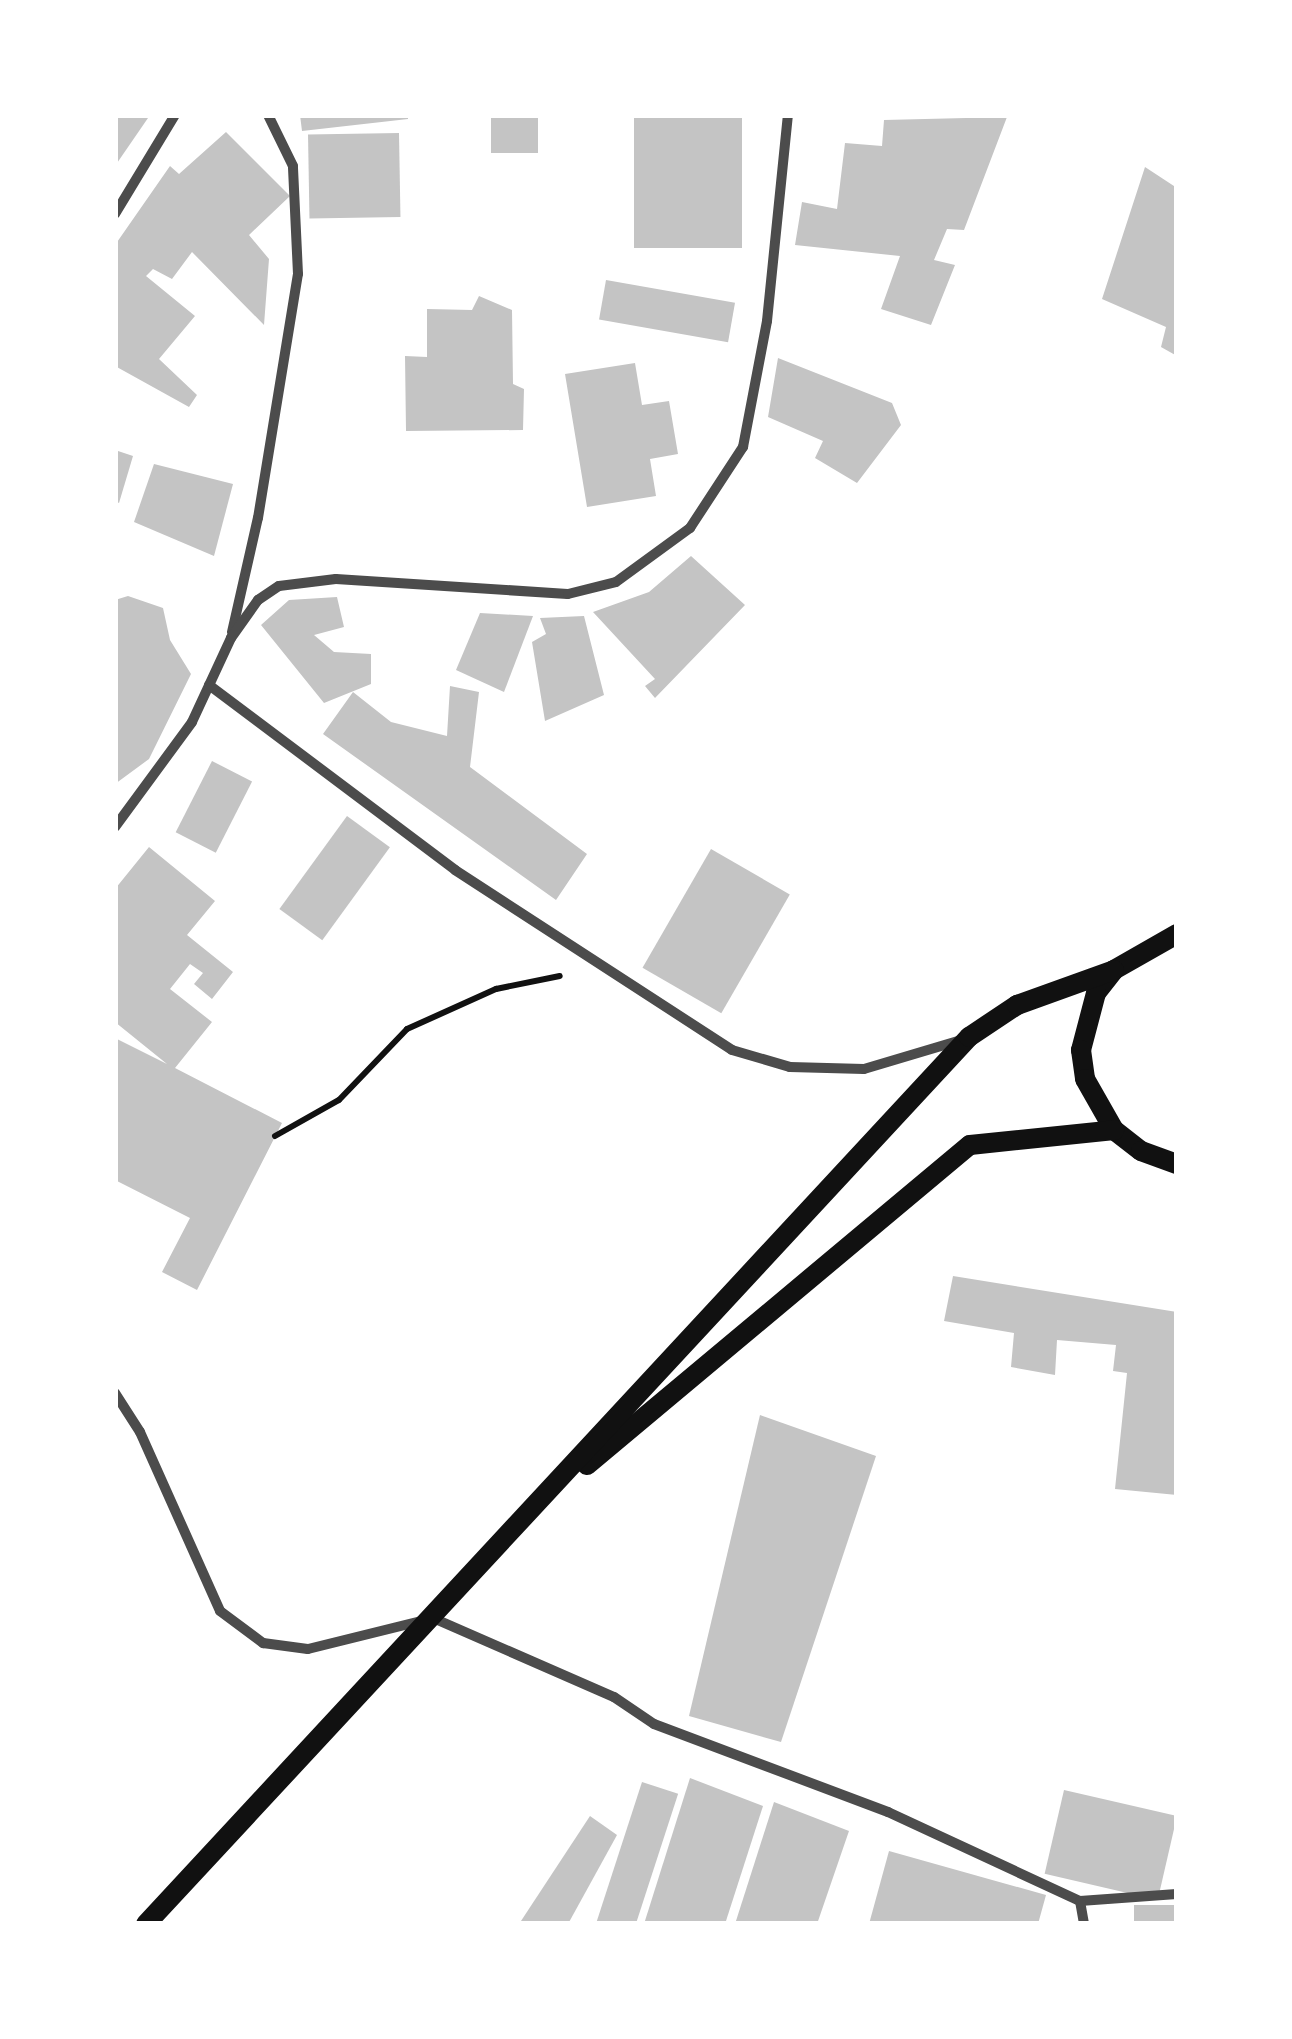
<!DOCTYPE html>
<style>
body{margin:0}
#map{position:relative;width:1292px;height:2039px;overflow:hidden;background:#fff;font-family:"Roboto Condensed",sans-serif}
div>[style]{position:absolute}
.building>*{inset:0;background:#c4c4c4;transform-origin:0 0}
.path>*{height:6px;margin:-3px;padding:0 3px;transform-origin:3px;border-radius:3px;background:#111}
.minor>*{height:10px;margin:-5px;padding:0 5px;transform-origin:5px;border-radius:5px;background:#4c4c4c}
.secondary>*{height:20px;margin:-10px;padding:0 10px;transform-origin:10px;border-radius:10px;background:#111}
span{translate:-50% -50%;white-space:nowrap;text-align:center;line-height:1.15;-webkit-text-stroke:8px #fff;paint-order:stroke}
.frame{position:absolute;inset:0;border:118px solid #fff;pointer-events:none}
</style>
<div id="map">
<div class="building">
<i style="clip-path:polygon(115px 115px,148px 118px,115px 166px)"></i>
<i style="clip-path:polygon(300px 115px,408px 115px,408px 119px,302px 131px)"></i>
<i style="left:491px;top:115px;width:47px;height:38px"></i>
<i style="left:634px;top:115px;width:108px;height:133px"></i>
<i style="clip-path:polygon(1007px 117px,964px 230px,947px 229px,934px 260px,955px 265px,931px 325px,881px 309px,900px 256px,795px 245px,802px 202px,837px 209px,845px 143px,882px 146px,884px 120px)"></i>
<i style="clip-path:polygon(226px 132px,290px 196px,249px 235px,269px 259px,264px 325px,192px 252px,172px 279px,153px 269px,146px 276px,195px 316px,159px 359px,197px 395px,189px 407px,115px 366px,115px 245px,170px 166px,179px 174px)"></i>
<i style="left:399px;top:133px;width:84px;height:91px;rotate:89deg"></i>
<i style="clip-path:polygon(1145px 167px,1177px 188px,1177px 356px,1161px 347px,1166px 327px,1102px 299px)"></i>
<i style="left:606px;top:280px;width:131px;height:40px;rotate:10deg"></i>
<i style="clip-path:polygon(479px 296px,512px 310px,513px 384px,524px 389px,523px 430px,406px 431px,405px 356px,427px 357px,427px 309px,472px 310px)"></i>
<i style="clip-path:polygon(778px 358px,892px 403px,901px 425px,857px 483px,815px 458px,823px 441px,768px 417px)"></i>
<i style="clip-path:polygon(635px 363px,642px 405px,669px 401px,678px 454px,650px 459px,656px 496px,587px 507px,565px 374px)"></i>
<i style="clip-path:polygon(115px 450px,133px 456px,119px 503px,115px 501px)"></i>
<i style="clip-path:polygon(154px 464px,233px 484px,214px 556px,134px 522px)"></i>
<i style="clip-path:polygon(691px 556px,745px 605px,655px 698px,645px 686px,655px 679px,593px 612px,649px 592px)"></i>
<i style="clip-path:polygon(128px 596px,163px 608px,170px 640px,191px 674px,149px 759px,115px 784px,115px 600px)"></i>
<i style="clip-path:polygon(337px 597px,344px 627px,314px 635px,334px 652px,371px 654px,371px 684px,324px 703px,261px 625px,289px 600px)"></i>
<i style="clip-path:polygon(480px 613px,533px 616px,504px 692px,456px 670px)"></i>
<i style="clip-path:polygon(584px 616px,604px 695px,545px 721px,532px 642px,546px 634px,540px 618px)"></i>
<i style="clip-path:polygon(450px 686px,479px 692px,470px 767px,587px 854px,556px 900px,323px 734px,353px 692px,391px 722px,447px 736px)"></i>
<i style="left:212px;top:761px;width:45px;height:80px;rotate:27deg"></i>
<i style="left:347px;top:816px;width:53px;height:115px;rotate:36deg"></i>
<i style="clip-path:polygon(149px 847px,215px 901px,187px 935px,233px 972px,212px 999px,194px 984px,203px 973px,190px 964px,170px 989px,212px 1022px,175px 1068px,282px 1123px,197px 1290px,162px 1272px,190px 1218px,115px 1180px,115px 1038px,167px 1064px,115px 1022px,115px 889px)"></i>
<i style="left:711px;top:849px;width:91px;height:137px;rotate:30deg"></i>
<i style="clip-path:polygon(953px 1276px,1177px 1312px,1177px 1495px,1115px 1489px,1127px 1373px,1113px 1371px,1116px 1345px,1057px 1340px,1055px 1375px,1011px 1367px,1014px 1333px,944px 1321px)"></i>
<i style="clip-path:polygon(760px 1415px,876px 1456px,781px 1742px,689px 1716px)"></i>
<i style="clip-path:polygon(690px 1778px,763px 1806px,725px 1924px,644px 1924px)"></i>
<i style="left:642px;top:1782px;width:38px;height:150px;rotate:18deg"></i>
<i style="left:1064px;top:1790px;width:116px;height:86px;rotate:13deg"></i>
<i style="clip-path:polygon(774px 1802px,849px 1831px,817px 1924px,735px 1924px)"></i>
<i style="clip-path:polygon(590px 1816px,617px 1835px,568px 1924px,519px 1924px)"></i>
<i style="clip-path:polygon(889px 1851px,1046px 1895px,1038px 1924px,869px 1924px)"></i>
<i style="left:1177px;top:1905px;width:19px;height:43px;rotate:90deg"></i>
</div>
<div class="path">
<i style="left:275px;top:1136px;width:73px;rotate:-29.4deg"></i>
<i style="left:339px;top:1100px;width:98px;rotate:-46.2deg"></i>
<i style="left:407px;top:1029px;width:98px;rotate:-24.2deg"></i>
<i style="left:496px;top:989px;width:65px;rotate:-11.5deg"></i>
</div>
<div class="minor">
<i style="left:115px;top:214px;width:116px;rotate:-58.8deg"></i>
<i style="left:232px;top:632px;width:117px;rotate:-77.2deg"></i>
<i style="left:258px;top:518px;width:247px;rotate:-80.7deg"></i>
<i style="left:298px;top:274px;width:108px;rotate:-92.7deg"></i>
<i style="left:293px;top:166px;width:57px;rotate:-116.1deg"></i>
<i style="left:209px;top:685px;width:308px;rotate:36.9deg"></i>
<i style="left:455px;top:870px;width:330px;rotate:33deg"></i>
<i style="left:732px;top:1050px;width:60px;rotate:16.3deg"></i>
<i style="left:790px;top:1067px;width:74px;rotate:1.5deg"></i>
<i style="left:864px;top:1069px;width:98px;rotate:-16.6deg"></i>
<i style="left:115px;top:827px;width:130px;rotate:-53.7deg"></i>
<i style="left:192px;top:722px;width:93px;rotate:-65.1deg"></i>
<i style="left:231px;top:638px;width:47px;rotate:-54.6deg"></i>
<i style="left:258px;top:600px;width:25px;rotate:-34deg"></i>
<i style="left:279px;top:586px;width:57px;rotate:-7deg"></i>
<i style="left:336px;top:579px;width:232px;rotate:3.7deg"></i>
<i style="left:568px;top:594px;width:49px;rotate:-14deg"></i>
<i style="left:616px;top:582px;width:92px;rotate:-36.1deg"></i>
<i style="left:690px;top:528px;width:97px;rotate:-56.8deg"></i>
<i style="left:743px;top:447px;width:128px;rotate:-79.2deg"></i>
<i style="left:767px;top:321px;width:207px;rotate:-84.2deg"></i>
<i style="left:115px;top:1393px;width:46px;rotate:57.3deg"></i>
<i style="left:140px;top:1432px;width:196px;rotate:65.9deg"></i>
<i style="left:220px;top:1611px;width:54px;rotate:36.7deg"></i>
<i style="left:263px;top:1643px;width:45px;rotate:7.6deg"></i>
<i style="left:308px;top:1649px;width:129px;rotate:-13.9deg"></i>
<i style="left:433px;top:1618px;width:197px;rotate:23.6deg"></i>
<i style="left:614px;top:1697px;width:48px;rotate:34deg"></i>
<i style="left:654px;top:1724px;width:250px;rotate:20.6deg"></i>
<i style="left:888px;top:1812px;width:212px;rotate:24.9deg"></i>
<i style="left:1080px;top:1901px;width:97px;rotate:-4.1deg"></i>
<i style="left:1080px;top:1901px;width:23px;rotate:80deg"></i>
</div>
<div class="secondary">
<i style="left:1177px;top:934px;width:73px;rotate:150.3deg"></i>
<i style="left:1114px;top:970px;width:29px;rotate:128deg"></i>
<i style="left:1096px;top:993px;width:59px;rotate:104.7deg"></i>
<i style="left:1081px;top:1050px;width:29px;rotate:82deg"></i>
<i style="left:1085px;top:1079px;width:59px;rotate:60.4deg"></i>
<i style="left:1114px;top:1130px;width:34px;rotate:38deg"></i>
<i style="left:1141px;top:1151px;width:38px;rotate:20deg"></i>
<i style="left:587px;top:1465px;width:499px;rotate:-39.9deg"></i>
<i style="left:970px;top:1145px;width:145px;rotate:-5.9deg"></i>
<i style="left:146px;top:1924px;width:1210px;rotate:-47.14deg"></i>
<i style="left:969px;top:1037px;width:58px;rotate:-33.7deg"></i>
<i style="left:1017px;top:1005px;width:103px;rotate:-19.8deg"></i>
</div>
<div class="frame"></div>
</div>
